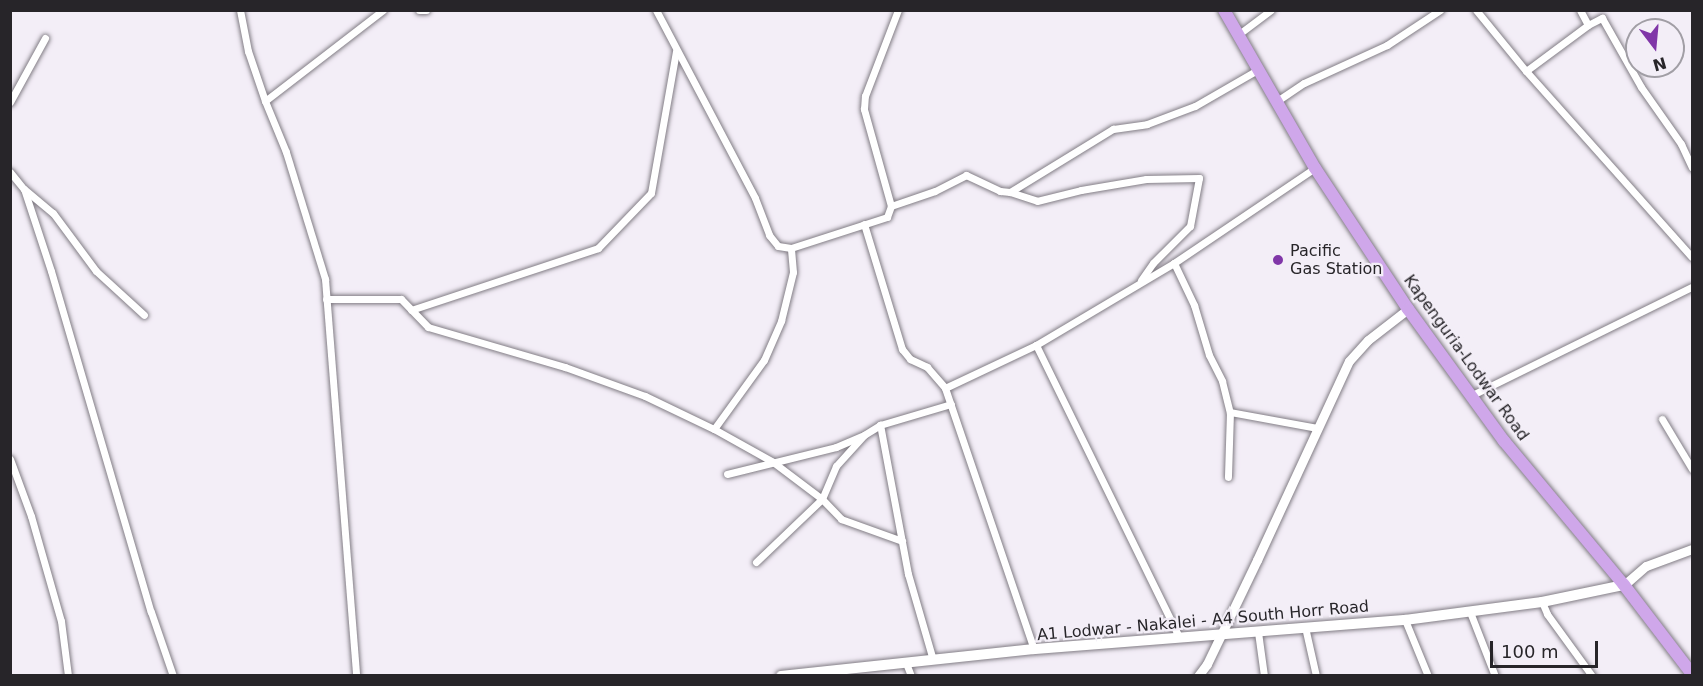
<!DOCTYPE html>
<style>
body{margin:0}
#map{position:relative;width:1703px;height:686px;overflow:hidden;background:#f3eef7;font-family:"DejaVu Sans",sans-serif}
div>[style]{position:absolute}
.roads{filter:drop-shadow(0 0 2px #827d85) drop-shadow(0 0 2px #827d85)}
.minor>*{height:7px;margin:-3.5px;padding:0 3.5px;transform-origin:3.5px;border-radius:3.5px;background:#fff}
.tertiary>*{height:9px;margin:-4.5px;padding:0 4.5px;transform-origin:4.5px;border-radius:4.5px;background:#fff}
.secondary>*{height:10px;margin:-5px;padding:0 5px;transform-origin:5px;border-radius:5px;background:#fff}
.trunk>*{height:12px;margin:-6px;padding:0 6px;transform-origin:6px;border-radius:6px;background:#cfa7ea}
.dots>*{width:16px;height:16px;translate:-50% -50%;box-sizing:border-box;border:3px solid #f3eef7;border-radius:50%}
span{translate:-50% -50%;white-space:nowrap;text-align:center;line-height:1.15;-webkit-text-stroke:4.5px #f3eef7;paint-order:stroke}
.poi-label{font-size:16px;color:#272529}
.left{translate:0 -50%;text-align:left}
.street-label{font-size:16px;color:#272529}
.frame{position:absolute;inset:0;border:12px solid #272529;pointer-events:none}
.north{position:absolute;left:1625px;top:18px;width:60px;height:60px;box-sizing:border-box;background:#f3eef7;border:2px solid #a19ea5;border-radius:50%;rotate:164deg;font-size:16px;font-weight:700;line-height:24px;text-align:center;color:#272529}
.north::after{content:'';display:block;margin:auto;width:21px;height:27px;background:#8036a8;clip-path:polygon(50% 0,100% 100%,50% 72%,0 100%)}
.scale{position:absolute;left:1490px;top:641px;width:108px;height:27px;box-sizing:border-box;border:3px solid #272529;border-top:0;padding-left:8px;font-size:18px;line-height:21px;white-space:nowrap;color:#272529;-webkit-text-stroke:4px #f3eef7;paint-order:stroke}
</style>
<div id="map">
<div class="roads">
<div class="minor">
<i style="left:240px;top:10px;width:42px;rotate:79deg"></i>
<i style="left:248px;top:51px;width:53px;rotate:71.2deg"></i>
<i style="left:265px;top:101px;width:55px;rotate:67.6deg"></i>
<i style="left:286px;top:152px;width:133px;rotate:72.9deg"></i>
<i style="left:325px;top:279px;width:398px;rotate:85.5deg"></i>
<i style="left:419px;top:10px;width:7px"></i>
<i style="left:656px;top:10px;width:212px;rotate:62.2deg"></i>
<i style="left:755px;top:198px;width:40px;rotate:69deg"></i>
<i style="left:769px;top:235px;width:14px;rotate:51deg"></i>
<i style="left:778px;top:246px;width:13px;rotate:9deg"></i>
<i style="left:791px;top:248px;width:101px;rotate:-17.9deg"></i>
<i style="left:887px;top:217px;width:12px;rotate:-70deg"></i>
<i style="left:891px;top:206px;width:46px;rotate:-18.8deg"></i>
<i style="left:935px;top:191px;width:35px;rotate:-27deg"></i>
<i style="left:966px;top:175px;width:38px;rotate:25deg"></i>
<i style="left:1000px;top:191px;width:10px;rotate:6deg"></i>
<i style="left:1010px;top:192px;width:121px;rotate:-31.5deg"></i>
<i style="left:1113px;top:129px;width:34px;rotate:-8deg"></i>
<i style="left:1147px;top:124px;width:51px;rotate:-20.6deg"></i>
<i style="left:1195px;top:106px;width:74px;rotate:-30deg"></i>
<i style="left:1476px;top:10px;width:79px;rotate:50.7deg"></i>
<i style="left:1526px;top:71px;width:249px;rotate:48.3deg"></i>
<i style="left:1588px;top:25px;width:16px;rotate:-27deg"></i>
<i style="left:1602px;top:18px;width:79px;rotate:60.5deg"></i>
<i style="left:1641px;top:87px;width:70px;rotate:54.9deg"></i>
<i style="left:1681px;top:144px;width:26px;rotate:65deg"></i>
<i style="left:1239px;top:34px;width:40px;rotate:-37deg"></i>
<i style="left:1526px;top:71px;width:77px;rotate:-36.6deg"></i>
<i style="left:1588px;top:25px;width:17px;rotate:-118deg"></i>
<i style="left:265px;top:101px;width:149px;rotate:-37.6deg"></i>
<i style="left:1277px;top:101px;width:32px;rotate:-34deg"></i>
<i style="left:1304px;top:83px;width:91px;rotate:-24.6deg"></i>
<i style="left:1387px;top:45px;width:64px;rotate:-33.4deg"></i>
<i style="left:10px;top:102px;width:73px;rotate:-61.3deg"></i>
<i style="left:10px;top:172px;width:22px;rotate:51deg"></i>
<i style="left:24px;top:189px;width:86px;rotate:71.8deg"></i>
<i style="left:51px;top:271px;width:355px;rotate:73.7deg"></i>
<i style="left:151px;top:612px;width:68px;rotate:71deg"></i>
<i style="left:24px;top:189px;width:38px;rotate:40deg"></i>
<i style="left:53px;top:213px;width:72px;rotate:53.4deg"></i>
<i style="left:96px;top:271px;width:65px;rotate:42.5deg"></i>
<i style="left:1010px;top:192px;width:28px;rotate:18deg"></i>
<i style="left:1037px;top:201px;width:45px;rotate:-14deg"></i>
<i style="left:1081px;top:190px;width:66px;rotate:-9.6deg"></i>
<i style="left:1146px;top:179px;width:53px;rotate:-1.1deg"></i>
<i style="left:1199px;top:178px;width:49px;rotate:100.6deg"></i>
<i style="left:1190px;top:226px;width:52px;rotate:135deg"></i>
<i style="left:1153px;top:263px;width:21px;rotate:125deg"></i>
<i style="left:891px;top:206px;width:101px;rotate:-105.6deg"></i>
<i style="left:864px;top:109px;width:13px;rotate:-86deg"></i>
<i style="left:865px;top:96px;width:92px;rotate:-69deg"></i>
<i style="left:864px;top:224px;width:131px;rotate:73.1deg"></i>
<i style="left:902px;top:349px;width:13px;rotate:51deg"></i>
<i style="left:910px;top:359px;width:19px;rotate:25deg"></i>
<i style="left:927px;top:367px;width:28px;rotate:49deg"></i>
<i style="left:945px;top:388px;width:276px;rotate:71.2deg"></i>
<i style="left:1174px;top:263px;width:47px;rotate:64.5deg"></i>
<i style="left:1194px;top:305px;width:52px;rotate:73.3deg"></i>
<i style="left:1209px;top:355px;width:29px;rotate:63deg"></i>
<i style="left:1222px;top:381px;width:32px;rotate:76deg"></i>
<i style="left:1230px;top:412px;width:65px;rotate:91.8deg"></i>
<i style="left:326px;top:299px;width:75px"></i>
<i style="left:401px;top:299px;width:39px;rotate:46deg"></i>
<i style="left:428px;top:327px;width:143px;rotate:16.3deg"></i>
<i style="left:565px;top:367px;width:85px;rotate:19.9deg"></i>
<i style="left:645px;top:396px;width:76px;rotate:25.6deg"></i>
<i style="left:714px;top:429px;width:68px;rotate:29.2deg"></i>
<i style="left:773px;top:462px;width:61px;rotate:37.1deg"></i>
<i style="left:822px;top:499px;width:28px;rotate:46deg"></i>
<i style="left:841px;top:519px;width:65px;rotate:19.8deg"></i>
<i style="left:411px;top:310px;width:197px;rotate:-18.3deg"></i>
<i style="left:598px;top:248px;width:76px;rotate:-46.1deg"></i>
<i style="left:651px;top:193px;width:144px;rotate:-80deg"></i>
<i style="left:1036px;top:345px;width:161px;rotate:-30.7deg"></i>
<i style="left:1174px;top:263px;width:170px;rotate:-34deg"></i>
<i style="left:945px;top:388px;width:101px;rotate:-25.3deg"></i>
<i style="left:1036px;top:345px;width:325px;rotate:63.9deg"></i>
<i style="left:1470px;top:396px;width:247px;rotate:-26.2deg"></i>
<i style="left:1230px;top:412px;width:88px;rotate:10.4deg"></i>
<i style="left:1662px;top:419px;width:58px;rotate:59deg"></i>
<i style="left:714px;top:429px;width:85px;rotate:-54.1deg"></i>
<i style="left:764px;top:360px;width:43px;rotate:-66.4deg"></i>
<i style="left:781px;top:321px;width:50px;rotate:-76.2deg"></i>
<i style="left:793px;top:272px;width:24px;rotate:-95deg"></i>
<i style="left:10px;top:459px;width:61px;rotate:69.8deg"></i>
<i style="left:31px;top:516px;width:109px;rotate:74.1deg"></i>
<i style="left:61px;top:621px;width:55px;rotate:82.7deg"></i>
<i style="left:727px;top:474px;width:112px;rotate:-13.9deg"></i>
<i style="left:836px;top:447px;width:28px;rotate:-23deg"></i>
<i style="left:756px;top:562px;width:91px;rotate:-43.7deg"></i>
<i style="left:822px;top:499px;width:36px;rotate:-67deg"></i>
<i style="left:836px;top:466px;width:42px;rotate:-47.9deg"></i>
<i style="left:864px;top:435px;width:19px;rotate:-32deg"></i>
<i style="left:1542px;top:602px;width:13px;rotate:67deg"></i>
<i style="left:1547px;top:614px;width:77px;rotate:54deg"></i>
<i style="left:1470px;top:612px;width:69px;rotate:68.7deg"></i>
<i style="left:1405px;top:620px;width:61px;rotate:67.7deg"></i>
<i style="left:1305px;top:627px;width:50px;rotate:77.3deg"></i>
<i style="left:1258px;top:632px;width:44px;rotate:82.2deg"></i>
<i style="left:933px;top:660px;width:90px;rotate:-106.2deg"></i>
<i style="left:908px;top:574px;width:152px;rotate:-100.6deg"></i>
<i style="left:880px;top:425px;width:74px;rotate:-16.5deg"></i>
<i style="left:906px;top:663px;width:14px;rotate:69deg"></i>
</div>
<div class="tertiary">
<i style="left:1624px;top:585px;width:29px;rotate:-41deg"></i>
<i style="left:1646px;top:566px;width:49px;rotate:-20.3deg"></i>
<i style="left:1198px;top:676px;width:15px;rotate:-53deg"></i>
<i style="left:1207px;top:664px;width:115px;rotate:-64.3deg"></i>
<i style="left:1257px;top:560px;width:219px;rotate:-65.2deg"></i>
<i style="left:1349px;top:361px;width:28px;rotate:-48deg"></i>
<i style="left:1368px;top:340px;width:51px;rotate:-37.8deg"></i>
</div>
<div class="secondary">
<i style="left:781px;top:676px;width:254px;rotate:-6.1deg"></i>
<i style="left:1034px;top:649px;width:372px;rotate:-4.5deg"></i>
<i style="left:1405px;top:620px;width:138px;rotate:-7.5deg"></i>
<i style="left:1542px;top:602px;width:84px;rotate:-11.7deg"></i>
</div>
<div class="trunk">
<i style="left:1224px;top:10px;width:182px;rotate:60.1deg"></i>
<i style="left:1315px;top:168px;width:169px;rotate:56.6deg"></i>
<i style="left:1408px;top:309px;width:163px;rotate:54deg"></i>
<i style="left:1504px;top:441px;width:187px;rotate:50.2deg"></i>
<i style="left:1624px;top:585px;width:112px;rotate:52.6deg"></i>
</div>
</div>
<div class="dots">
<i style="left:1278px;top:260px;background:#8036a8"></i>
</div>
<div class="poi-label">
<span class="left" style="left:1290px;top:260px">Pacific<br>Gas Station</span>
</div>
<div class="street-label">
<span style="left:1466px;top:358px;rotate:54deg">Kapenguria-Lodwar Road</span>
<span style="left:1203px;top:621px;rotate:-5deg">A1 Lodwar - Nakalei - A4 South Horr Road</span>
</div>
<div class="frame"></div>
<div class="north">N</div>
<div class="scale">100 m</div>
</div>
